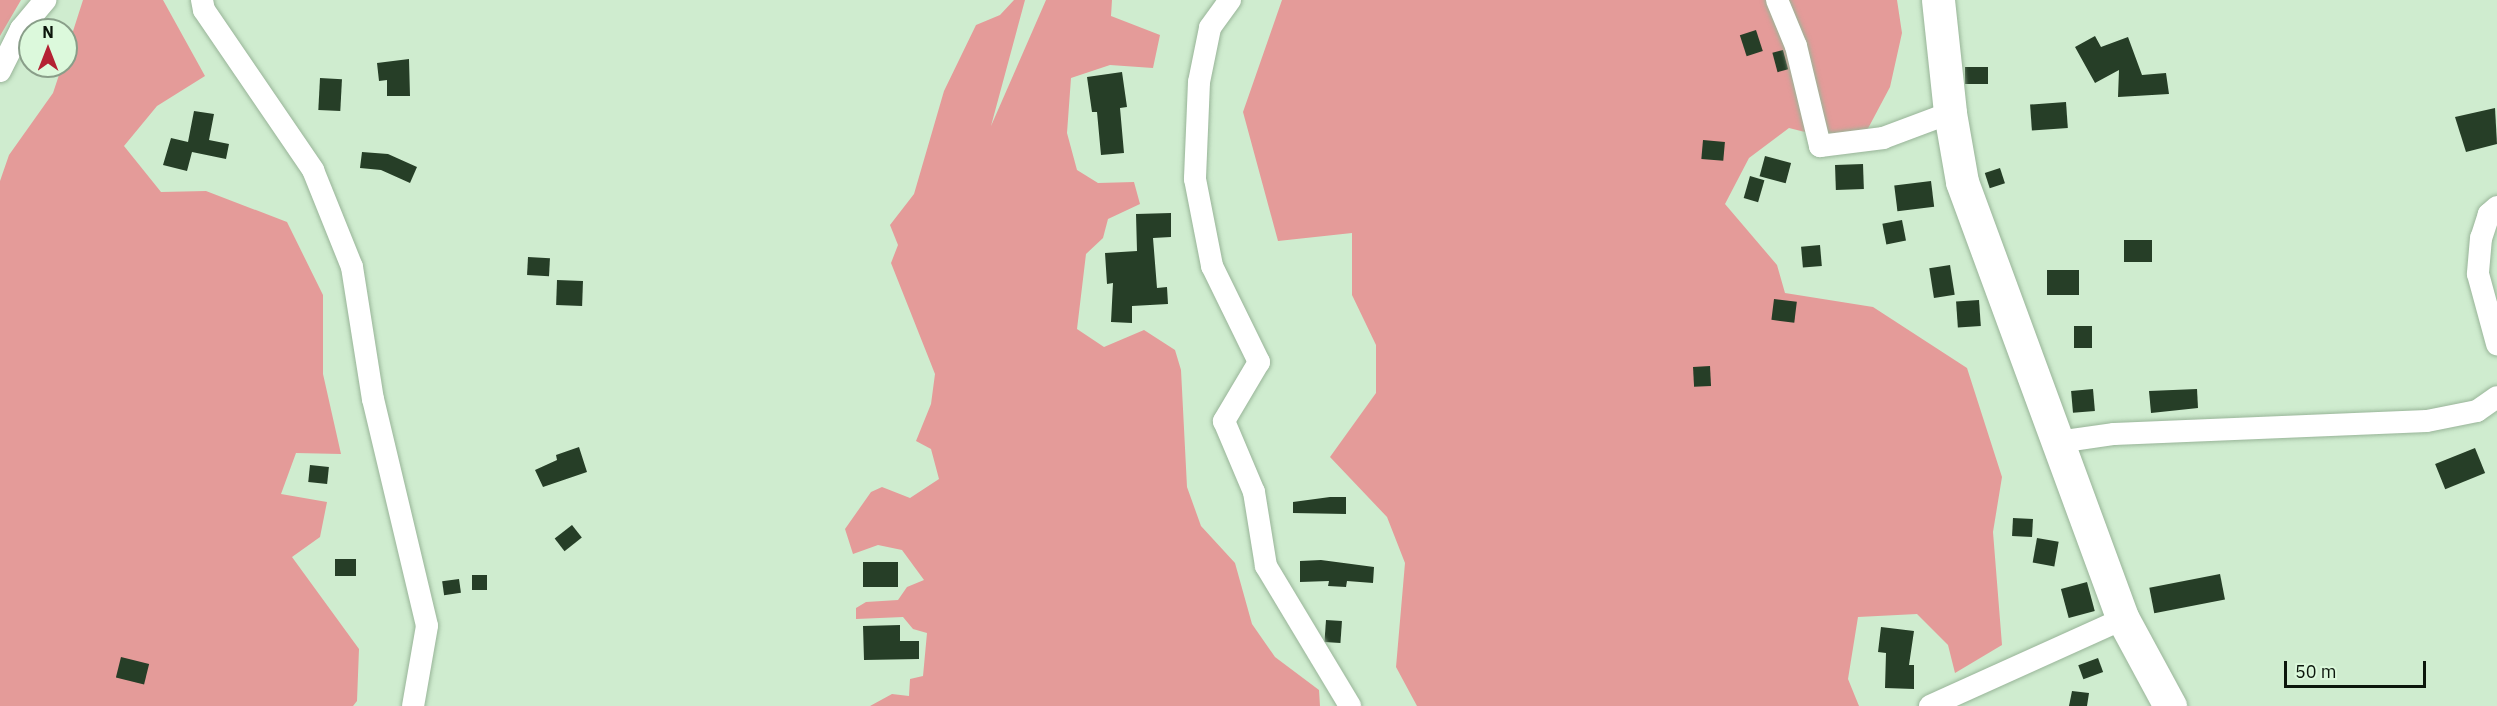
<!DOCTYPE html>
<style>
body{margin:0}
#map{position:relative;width:2497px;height:706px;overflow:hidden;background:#cfeccf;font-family:"IBM Plex Sans",sans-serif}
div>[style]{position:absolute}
.green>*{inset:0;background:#e49b99}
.building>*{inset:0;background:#263e27;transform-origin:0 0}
.roads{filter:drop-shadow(0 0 2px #98b498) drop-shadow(0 0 2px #98b498)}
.street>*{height:22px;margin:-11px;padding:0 11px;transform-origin:11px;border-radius:11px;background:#fff}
.secondary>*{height:33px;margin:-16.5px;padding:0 16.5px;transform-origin:16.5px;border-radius:16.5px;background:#fff}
span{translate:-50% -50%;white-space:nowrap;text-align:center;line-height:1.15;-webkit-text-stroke:6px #dcf9dc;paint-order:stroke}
.north{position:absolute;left:18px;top:18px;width:60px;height:60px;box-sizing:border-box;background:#dcf9dc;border:2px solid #899e89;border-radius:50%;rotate:0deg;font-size:16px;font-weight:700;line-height:24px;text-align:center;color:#0c160c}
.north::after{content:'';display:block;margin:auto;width:21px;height:27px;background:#b42133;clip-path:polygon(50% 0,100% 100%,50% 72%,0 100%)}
.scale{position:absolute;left:2284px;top:661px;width:142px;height:27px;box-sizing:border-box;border:3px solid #0c160c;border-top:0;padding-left:8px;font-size:18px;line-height:21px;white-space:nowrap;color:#0c160c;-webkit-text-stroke:4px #dcf9dc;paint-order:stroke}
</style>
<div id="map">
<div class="green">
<i style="clip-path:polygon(0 0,21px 0,0 36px)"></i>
<i style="clip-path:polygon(83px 0,163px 0,205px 76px,157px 106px,124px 146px,161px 192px,206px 191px,287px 222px,323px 295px,323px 374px,341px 454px,296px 453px,281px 494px,327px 502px,320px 537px,292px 557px,359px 649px,357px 701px,353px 706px,0 706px,0 181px,9px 155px,53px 93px,62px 66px,66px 66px,66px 53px)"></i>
<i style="clip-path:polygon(1014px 0,1025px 0,991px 126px,1046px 0,1112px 0,1111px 16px,1160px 35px,1153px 68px,1110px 65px,1071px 78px,1067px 133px,1077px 170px,1098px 183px,1134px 182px,1140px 204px,1108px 219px,1103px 238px,1086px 254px,1077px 329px,1104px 347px,1144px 330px,1175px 350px,1181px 370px,1187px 487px,1201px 526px,1235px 563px,1252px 624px,1275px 657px,1319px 690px,1320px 706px,870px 706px,892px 694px,909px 696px,910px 679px,923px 676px,927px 633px,913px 629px,903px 617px,856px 619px,856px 608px,866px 602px,898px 600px,907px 587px,924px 580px,902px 550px,878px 545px,853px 554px,845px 529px,871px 492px,882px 487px,910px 498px,939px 479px,931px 449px,916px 441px,931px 404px,935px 374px,891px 263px,898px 245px,890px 225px,914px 194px,944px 91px,976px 25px,1000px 15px)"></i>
<i style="clip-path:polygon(1282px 0,1897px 0,1902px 33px,1890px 87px,1864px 136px,1837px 140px,1789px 128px,1749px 158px,1725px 204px,1777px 265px,1785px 293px,1873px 307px,1967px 368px,2002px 477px,1993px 532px,2002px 645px,1955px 673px,1948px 645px,1917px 614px,1858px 617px,1848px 679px,1859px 706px,1417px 706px,1396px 667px,1405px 563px,1387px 517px,1330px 457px,1376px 393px,1376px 345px,1352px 295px,1352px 233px,1278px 241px,1243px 112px)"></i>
</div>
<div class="building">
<i style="left:1756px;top:30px;width:22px;height:17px;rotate:72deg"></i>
<i style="clip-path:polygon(2095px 36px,2101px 47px,2128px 37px,2142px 75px,2166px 73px,2169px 94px,2118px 97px,2119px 70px,2095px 83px,2075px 47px)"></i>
<i style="left:1783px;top:50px;width:20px;height:11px;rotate:75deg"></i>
<i style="clip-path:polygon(409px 59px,410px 96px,387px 96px,387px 80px,379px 81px,377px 63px)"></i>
<i style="left:1965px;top:67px;width:23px;height:17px"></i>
<i style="clip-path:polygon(1122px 72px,1127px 107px,1120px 108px,1124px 153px,1101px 155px,1097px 112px,1092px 112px,1087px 77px)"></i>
<i style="left:320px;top:78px;width:22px;height:32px;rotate:3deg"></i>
<i style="left:2066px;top:102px;width:26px;height:36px;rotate:86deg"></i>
<i style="clip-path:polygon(2495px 108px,2497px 144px,2466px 152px,2455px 117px)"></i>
<i style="clip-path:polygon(194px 111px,214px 114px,209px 140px,229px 144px,226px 159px,192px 152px,187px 171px,163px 165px,171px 138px,188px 142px)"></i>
<i style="left:1703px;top:140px;width:22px;height:19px;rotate:5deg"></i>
<i style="clip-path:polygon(362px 152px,388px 154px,417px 167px,410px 183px,381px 170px,360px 168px)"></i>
<i style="left:1765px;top:156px;width:27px;height:21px;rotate:15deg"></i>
<i style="left:1863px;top:164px;width:25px;height:28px;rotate:88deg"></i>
<i style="left:2000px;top:168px;width:16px;height:16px;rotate:72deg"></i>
<i style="left:1750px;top:176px;width:15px;height:23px;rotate:16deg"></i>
<i style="left:1931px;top:181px;width:26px;height:37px;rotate:83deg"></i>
<i style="clip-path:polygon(1171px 213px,1171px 237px,1153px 238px,1157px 288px,1167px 287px,1168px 304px,1132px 306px,1132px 323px,1111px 322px,1113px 283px,1107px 284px,1105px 253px,1137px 251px,1136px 214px)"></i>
<i style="left:1902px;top:220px;width:21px;height:20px;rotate:79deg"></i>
<i style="left:2124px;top:240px;width:28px;height:22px"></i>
<i style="left:1820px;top:245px;width:21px;height:19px;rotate:85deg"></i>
<i style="left:528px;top:257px;width:22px;height:18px;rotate:3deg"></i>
<i style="left:1950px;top:265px;width:30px;height:21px;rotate:81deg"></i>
<i style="left:2047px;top:270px;width:32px;height:25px"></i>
<i style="left:557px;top:280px;width:26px;height:25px;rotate:2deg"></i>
<i style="left:1774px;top:299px;width:23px;height:21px;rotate:7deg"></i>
<i style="left:1979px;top:300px;width:26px;height:23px;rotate:86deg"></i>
<i style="left:2074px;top:326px;width:18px;height:22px"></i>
<i style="left:1710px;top:366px;width:20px;height:17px;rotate:87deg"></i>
<i style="left:2093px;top:389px;width:22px;height:22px;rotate:85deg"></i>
<i style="clip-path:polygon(2197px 389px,2198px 408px,2151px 413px,2149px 391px)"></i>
<i style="clip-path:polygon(579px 447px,587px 472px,543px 487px,535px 470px,557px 460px,556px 455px)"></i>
<i style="left:2475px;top:448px;width:27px;height:43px;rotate:68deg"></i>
<i style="left:310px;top:465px;width:19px;height:17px;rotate:6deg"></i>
<i style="clip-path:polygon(1330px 497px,1346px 497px,1346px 514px,1293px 513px,1293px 502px)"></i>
<i style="left:2013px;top:518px;width:20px;height:18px;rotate:3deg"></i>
<i style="left:572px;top:525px;width:16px;height:22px;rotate:52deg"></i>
<i style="left:2037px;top:538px;width:22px;height:25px;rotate:10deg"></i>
<i style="left:335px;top:559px;width:21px;height:17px"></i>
<i style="clip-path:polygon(1321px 560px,1374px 567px,1373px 583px,1347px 581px,1346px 587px,1328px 586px,1329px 581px,1300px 582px,1300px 561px)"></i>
<i style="left:863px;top:562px;width:35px;height:25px"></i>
<i style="left:2220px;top:574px;width:26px;height:72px;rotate:79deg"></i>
<i style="left:472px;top:575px;width:15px;height:15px"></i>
<i style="left:459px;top:579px;width:14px;height:17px;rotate:82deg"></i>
<i style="left:2087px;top:582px;width:30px;height:27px;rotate:75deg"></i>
<i style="left:1326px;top:620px;width:16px;height:22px;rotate:4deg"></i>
<i style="clip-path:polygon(900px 625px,900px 641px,919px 641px,919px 659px,864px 660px,863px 626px)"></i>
<i style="clip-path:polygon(1881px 627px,1914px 631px,1909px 665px,1914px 665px,1914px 689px,1885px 688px,1886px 653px,1878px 652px)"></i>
<i style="left:121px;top:657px;width:29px;height:21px;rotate:14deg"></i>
<i style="left:2098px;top:658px;width:15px;height:21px;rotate:70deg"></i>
<i style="clip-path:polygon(2072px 691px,2089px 693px,2087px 706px,2069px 706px)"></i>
</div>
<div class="roads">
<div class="street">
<i style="left:202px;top:0;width:10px;rotate:79deg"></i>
<i style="left:204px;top:10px;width:194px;rotate:55.7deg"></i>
<i style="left:313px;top:170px;width:105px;rotate:68.1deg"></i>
<i style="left:352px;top:267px;width:134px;rotate:81deg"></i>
<i style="left:373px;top:399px;width:233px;rotate:76.6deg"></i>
<i style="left:427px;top:626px;width:81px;rotate:99.9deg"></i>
<i style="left:1230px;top:0;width:34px;rotate:126deg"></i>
<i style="left:1210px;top:28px;width:55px;rotate:101.5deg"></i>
<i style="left:1199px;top:82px;width:97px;rotate:92.4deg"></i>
<i style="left:1195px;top:179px;width:89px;rotate:78.9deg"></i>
<i style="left:1212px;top:266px;width:107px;rotate:63.9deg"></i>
<i style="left:1259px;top:362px;width:69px;rotate:120.7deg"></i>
<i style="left:1224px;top:421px;width:77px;rotate:67.1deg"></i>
<i style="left:1254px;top:492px;width:75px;rotate:80.8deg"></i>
<i style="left:1266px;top:566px;width:163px;rotate:59deg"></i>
<i style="left:1777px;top:0;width:50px;rotate:67.6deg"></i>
<i style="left:1796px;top:46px;width:103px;rotate:76.5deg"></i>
<i style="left:1820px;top:146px;width:64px;rotate:-7.2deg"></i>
<i style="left:1883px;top:138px;width:72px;rotate:-20.5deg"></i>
<i style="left:0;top:71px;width:47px;rotate:-63.4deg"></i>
<i style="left:21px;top:29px;width:38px;rotate:-50deg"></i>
<i style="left:2497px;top:207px;width:11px;rotate:139deg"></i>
<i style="left:2489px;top:214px;width:25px;rotate:108deg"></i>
<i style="left:2481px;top:238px;width:36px;rotate:95deg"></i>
<i style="left:2478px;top:274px;width:73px;rotate:74.8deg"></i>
<i style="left:2058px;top:442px;width:57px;rotate:-8.1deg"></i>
<i style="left:2114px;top:434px;width:313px;rotate:-2.4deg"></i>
<i style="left:2427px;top:421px;width:51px;rotate:-11.3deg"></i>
<i style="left:2477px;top:411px;width:24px;rotate:-35deg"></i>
<i style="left:1930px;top:706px;width:212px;rotate:-24.3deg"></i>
</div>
<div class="secondary">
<i style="left:1938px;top:0;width:114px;rotate:83.9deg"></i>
<i style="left:1950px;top:113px;width:70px;rotate:80.1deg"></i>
<i style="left:1962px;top:182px;width:466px;rotate:69.8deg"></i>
<i style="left:2123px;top:619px;width:99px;rotate:61.6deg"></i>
</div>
</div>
<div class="north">N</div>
<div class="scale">50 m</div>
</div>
